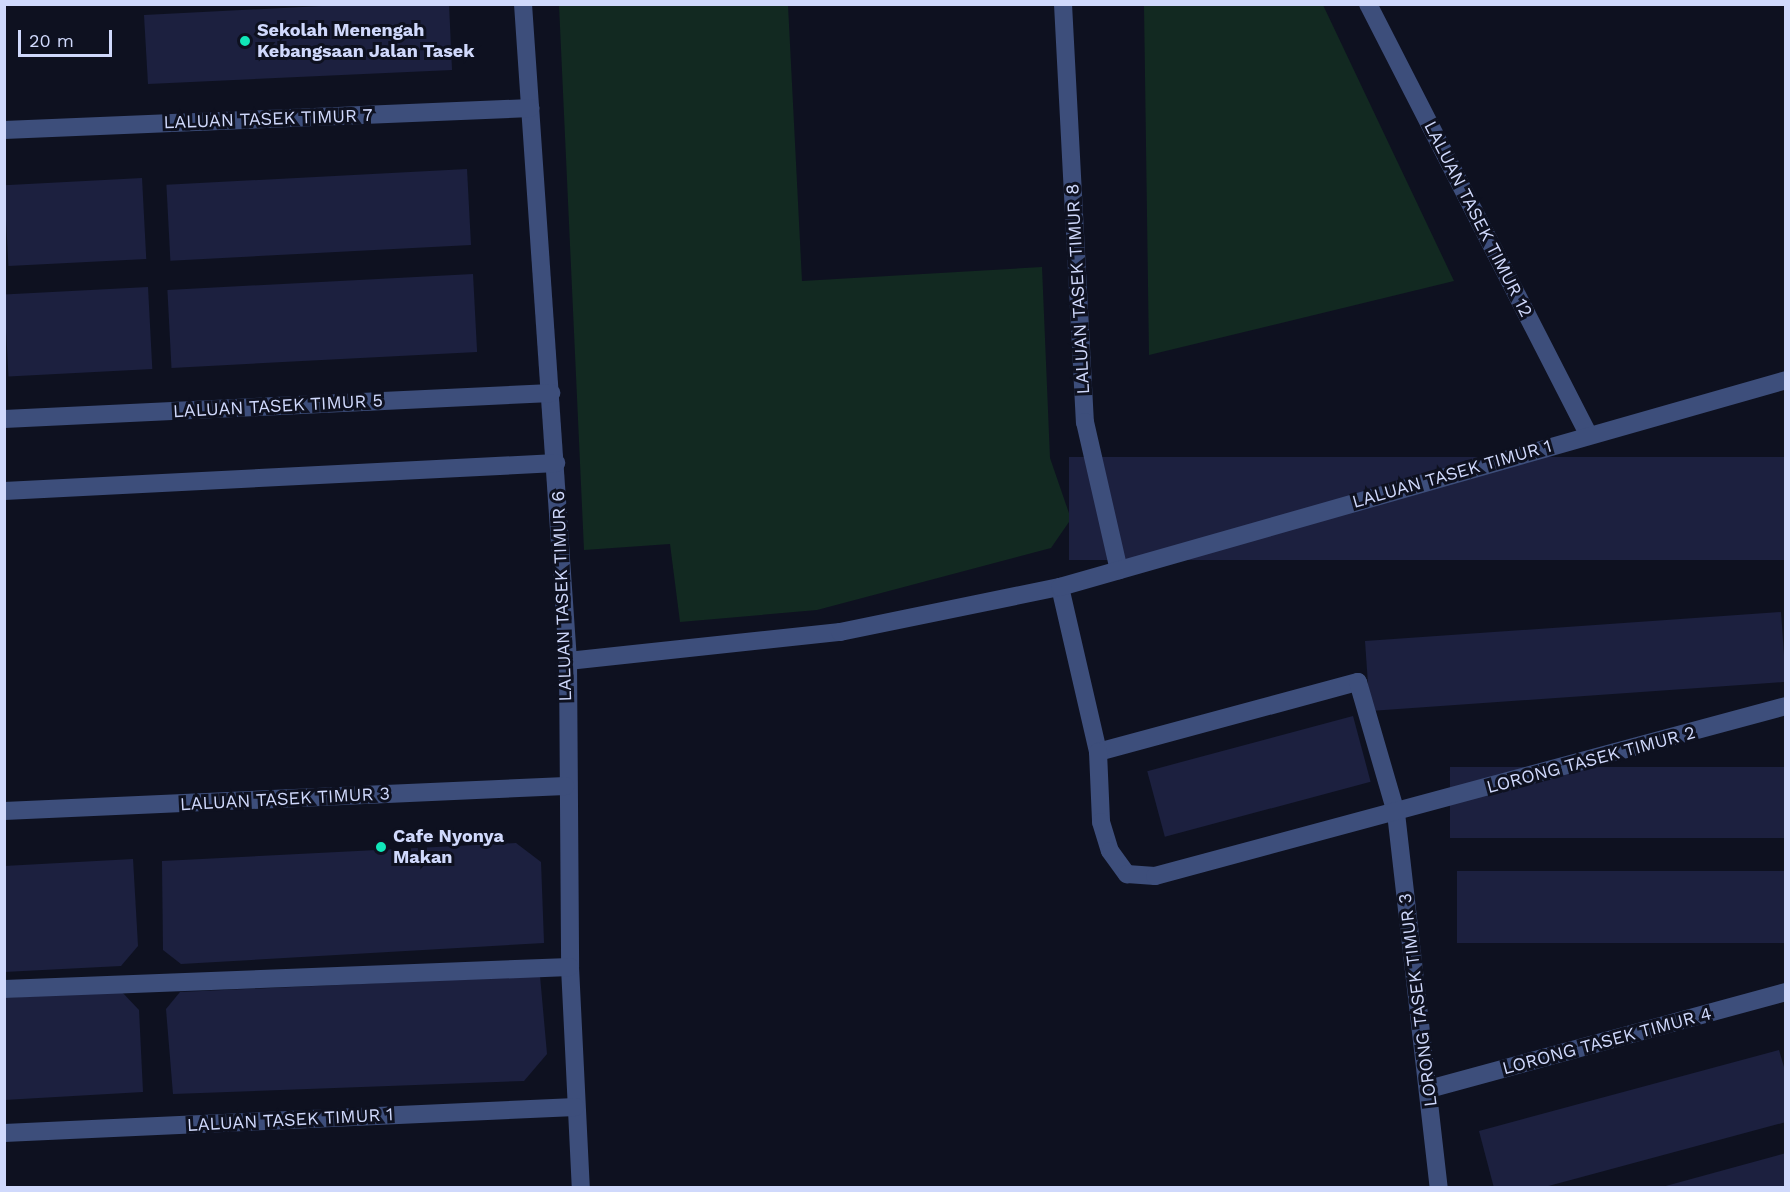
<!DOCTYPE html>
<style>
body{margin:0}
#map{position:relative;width:1790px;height:1192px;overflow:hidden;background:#0e1120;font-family:"Work Sans",sans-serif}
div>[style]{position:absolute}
.green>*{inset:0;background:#122921}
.building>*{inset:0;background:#1c203f;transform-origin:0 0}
.minor>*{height:18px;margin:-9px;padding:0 9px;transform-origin:9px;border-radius:9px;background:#3d4e7b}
.dots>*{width:16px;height:16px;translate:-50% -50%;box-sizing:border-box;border:3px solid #0e1120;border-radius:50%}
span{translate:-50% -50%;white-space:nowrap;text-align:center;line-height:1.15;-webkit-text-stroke:6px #0e1120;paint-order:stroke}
.poi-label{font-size:18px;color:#d0d9fc;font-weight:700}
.left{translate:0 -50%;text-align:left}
.street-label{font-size:18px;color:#d0d9fc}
.frame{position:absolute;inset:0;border:6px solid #d0d9fc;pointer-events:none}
.scale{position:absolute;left:18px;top:30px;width:94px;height:27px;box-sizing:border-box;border:3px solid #d0d9fc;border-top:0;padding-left:8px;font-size:18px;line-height:21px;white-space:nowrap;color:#d0d9fc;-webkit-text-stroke:4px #0e1120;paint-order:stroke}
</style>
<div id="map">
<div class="green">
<i style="clip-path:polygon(559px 5px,788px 5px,802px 281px,1042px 267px,1050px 458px,1071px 519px,1051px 548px,817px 610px,680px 622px,670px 544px,584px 550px)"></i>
<i style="clip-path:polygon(1144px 5px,1323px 5px,1454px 281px,1149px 355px)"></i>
</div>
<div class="building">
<i style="clip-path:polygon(360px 4px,449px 4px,452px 70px,148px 84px,144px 15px)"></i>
<i style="left:467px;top:169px;width:76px;height:301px;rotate:87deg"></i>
<i style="left:142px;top:178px;width:81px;height:138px;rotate:87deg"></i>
<i style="left:473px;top:274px;width:78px;height:306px;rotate:87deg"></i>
<i style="left:148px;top:287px;width:82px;height:144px;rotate:87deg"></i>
<i style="left:1786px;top:457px;width:103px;height:717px;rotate:90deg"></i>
<i style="left:1781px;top:612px;width:70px;height:417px;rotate:86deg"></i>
<i style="left:1353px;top:716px;width:68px;height:213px;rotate:75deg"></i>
<i style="left:1786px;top:767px;width:71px;height:336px;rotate:90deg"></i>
<i style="clip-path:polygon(516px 843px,541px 862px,544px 943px,181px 964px,163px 950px,162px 861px)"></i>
<i style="clip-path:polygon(133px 859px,138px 946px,121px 966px,4px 972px,4px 866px)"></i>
<i style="left:1786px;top:871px;width:72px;height:329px;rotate:90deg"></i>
<i style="clip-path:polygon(540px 976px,547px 1054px,524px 1081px,173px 1094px,166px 1009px,180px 992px)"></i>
<i style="clip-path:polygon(121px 991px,139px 1010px,143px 1092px,4px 1100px,4px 998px)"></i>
<i style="clip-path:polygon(1779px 1050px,1786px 1074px,1786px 1122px,1541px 1188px,1494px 1188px,1479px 1131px)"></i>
<i style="clip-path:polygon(1786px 1153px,1786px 1188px,1662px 1188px,1662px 1187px)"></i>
</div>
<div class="minor">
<i style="left:523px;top:4px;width:659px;rotate:86.08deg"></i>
<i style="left:568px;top:661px;width:306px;rotate:89.6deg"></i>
<i style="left:570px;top:967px;width:221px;rotate:87.2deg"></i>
<i style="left:1063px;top:4px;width:419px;rotate:87deg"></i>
<i style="left:1085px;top:422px;width:152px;rotate:77.1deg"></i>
<i style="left:1368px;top:4px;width:483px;rotate:62.9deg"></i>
<i style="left:4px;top:130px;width:527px;rotate:-2.39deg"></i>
<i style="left:4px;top:419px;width:548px;rotate:-2.72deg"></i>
<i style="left:4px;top:491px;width:553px;rotate:-2.9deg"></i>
<i style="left:1060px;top:587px;width:169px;rotate:77deg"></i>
<i style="left:1098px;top:752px;width:269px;rotate:-15.1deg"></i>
<i style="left:1358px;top:682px;width:136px;rotate:73.8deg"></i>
<i style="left:1396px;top:813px;width:377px;rotate:83.5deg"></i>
<i style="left:568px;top:661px;width:274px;rotate:-6.1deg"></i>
<i style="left:840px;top:632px;width:225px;rotate:-11.6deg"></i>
<i style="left:1060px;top:587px;width:755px;rotate:-15.91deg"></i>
<i style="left:1098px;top:752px;width:70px;rotate:87.5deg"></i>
<i style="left:1101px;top:822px;width:30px;rotate:73deg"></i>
<i style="left:1110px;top:851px;width:29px;rotate:54deg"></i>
<i style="left:1127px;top:874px;width:28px;rotate:4deg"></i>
<i style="left:1155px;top:876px;width:653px;rotate:-15.08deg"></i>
<i style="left:4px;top:811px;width:562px;rotate:-2.55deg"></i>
<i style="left:4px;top:989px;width:566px;rotate:-2.23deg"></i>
<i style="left:1429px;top:1089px;width:370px;rotate:-15.2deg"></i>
<i style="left:4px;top:1133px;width:572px;rotate:-2.61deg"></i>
</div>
<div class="dots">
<i style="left:245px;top:41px;background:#11e7b9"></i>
<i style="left:381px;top:847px;background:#11e7b9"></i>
</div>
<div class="poi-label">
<span class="left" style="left:257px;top:41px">Sekolah Menengah<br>Kebangsaan Jalan Tasek</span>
<span class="left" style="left:393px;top:847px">Cafe Nyonya<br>Makan</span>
</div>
<div class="street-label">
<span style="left:268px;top:119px;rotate:-2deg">LALUAN TASEK TIMUR 7</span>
<span style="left:1478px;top:219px;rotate:63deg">LALUAN TASEK TIMUR 12</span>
<span style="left:1078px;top:289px;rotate:-93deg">LALUAN TASEK TIMUR 8</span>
<span style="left:278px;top:406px;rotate:-3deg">LALUAN TASEK TIMUR 5</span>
<span style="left:1452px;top:474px;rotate:-16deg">LALUAN TASEK TIMUR 1</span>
<span style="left:562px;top:596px;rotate:-92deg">LALUAN TASEK TIMUR 6</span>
<span style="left:1591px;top:760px;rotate:-15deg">LORONG TASEK TIMUR 2</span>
<span style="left:285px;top:799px;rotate:-3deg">LALUAN TASEK TIMUR 3</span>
<span style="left:1418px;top:1000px;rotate:-97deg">LORONG TASEK TIMUR 3</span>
<span style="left:1607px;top:1041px;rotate:-15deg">LORONG TASEK TIMUR 4</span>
<span style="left:290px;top:1120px;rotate:-3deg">LALUAN TASEK TIMUR 1</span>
</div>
<div class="frame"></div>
<div class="scale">20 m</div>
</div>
